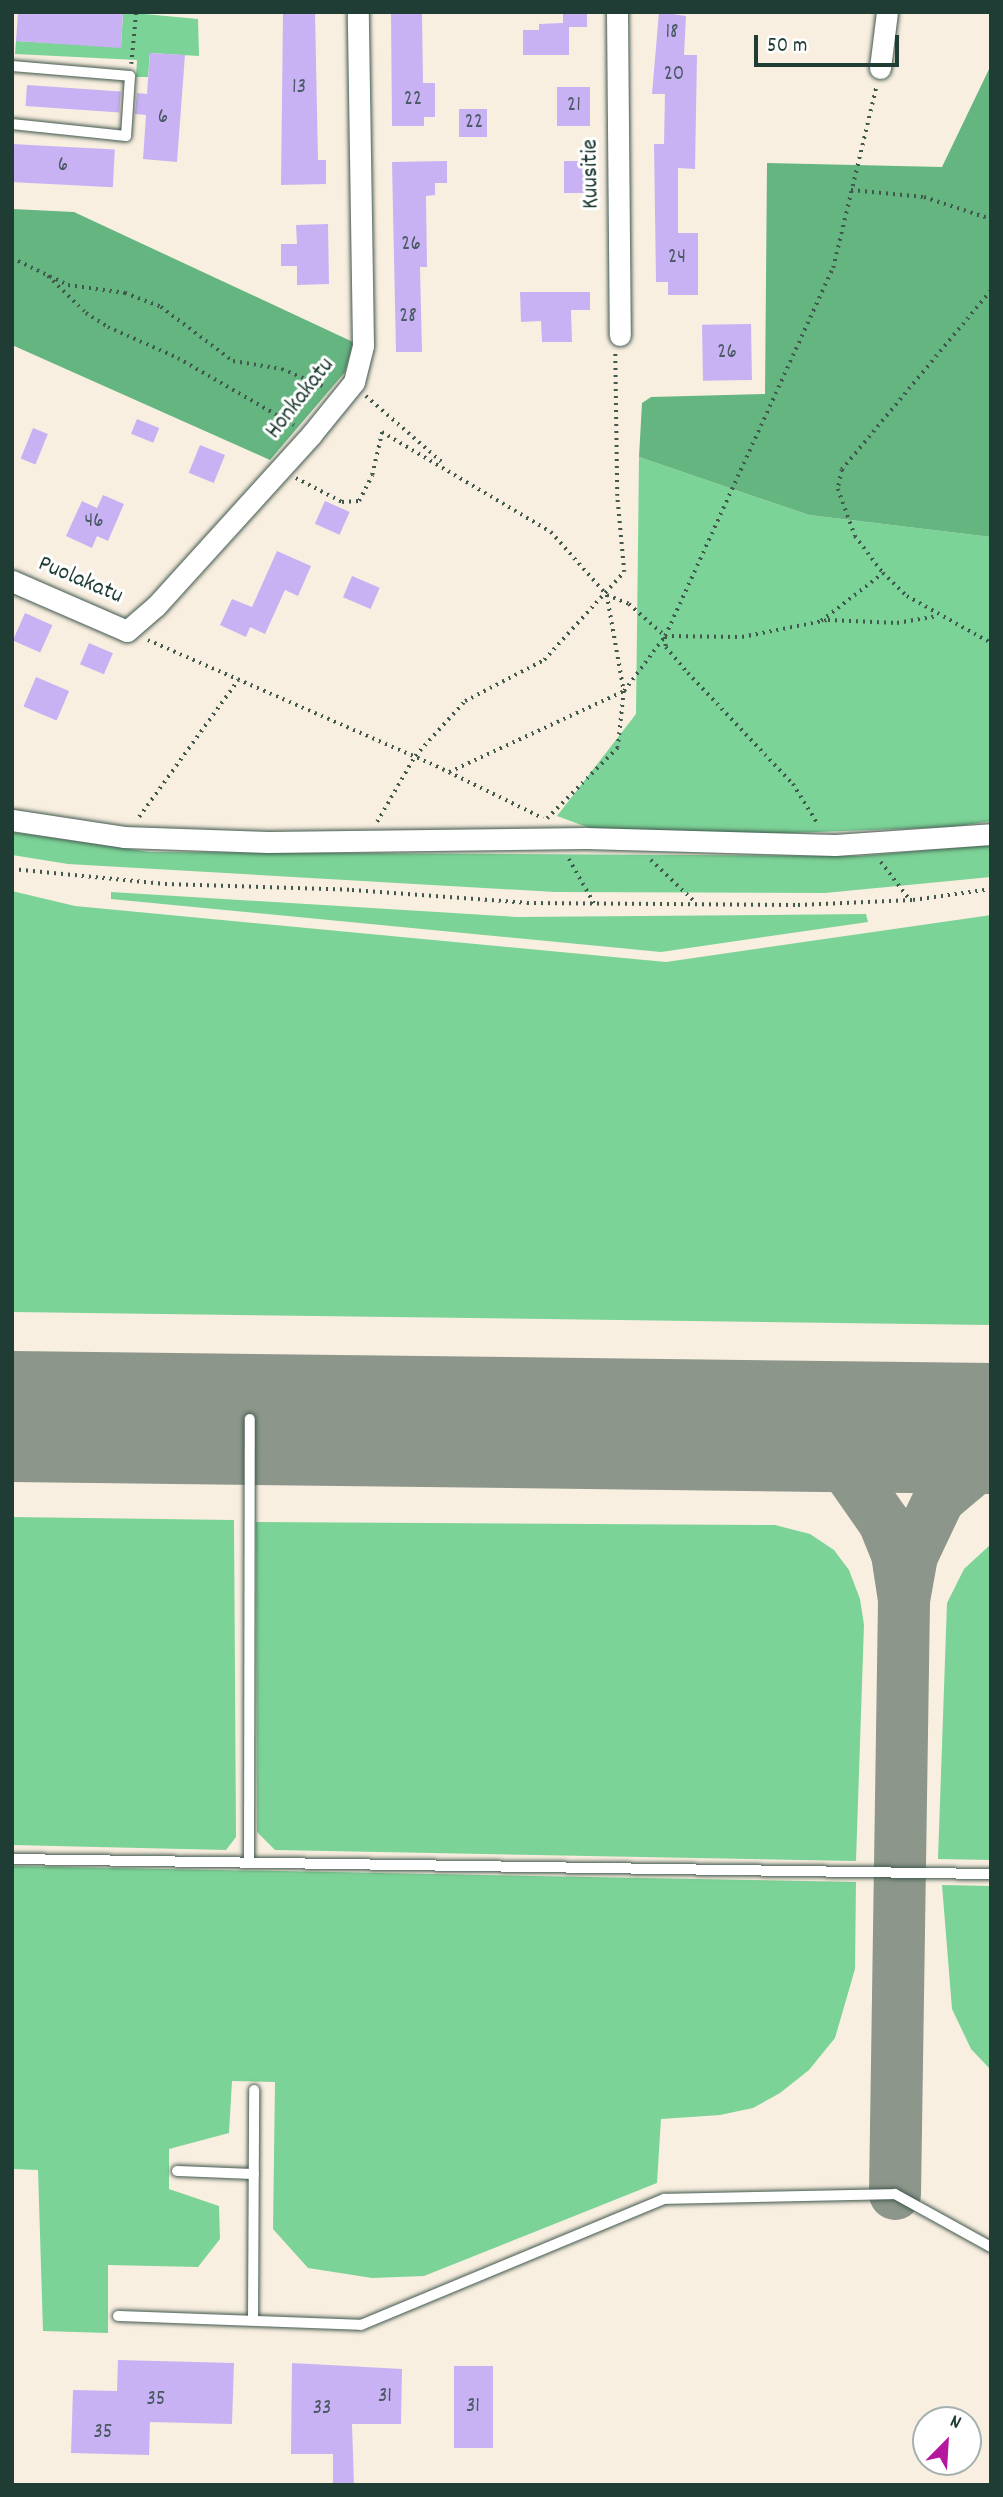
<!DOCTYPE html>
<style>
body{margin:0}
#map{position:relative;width:1003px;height:2497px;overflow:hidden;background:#f9efe0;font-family:Dekko,sans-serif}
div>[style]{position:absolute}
.green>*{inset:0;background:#7cd397}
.forest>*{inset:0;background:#65b580}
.taxiway>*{height:52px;margin:-26px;padding:0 26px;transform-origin:26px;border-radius:26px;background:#8c968a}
.runway>*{height:131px;margin:-65.5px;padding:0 65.5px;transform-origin:65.5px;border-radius:65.5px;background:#8c968a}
.building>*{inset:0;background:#c8b2f4;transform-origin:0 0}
.path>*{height:3.5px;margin-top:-1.75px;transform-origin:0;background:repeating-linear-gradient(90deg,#40584e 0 2px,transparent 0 7px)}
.roads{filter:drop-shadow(0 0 2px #40584e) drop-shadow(0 0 2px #40584e)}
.service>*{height:10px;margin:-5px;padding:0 5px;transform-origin:5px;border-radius:5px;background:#fff}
.minor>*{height:21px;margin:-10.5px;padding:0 10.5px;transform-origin:10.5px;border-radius:10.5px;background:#fff}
span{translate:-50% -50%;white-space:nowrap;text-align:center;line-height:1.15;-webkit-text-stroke:6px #fff;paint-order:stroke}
.number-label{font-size:21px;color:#495a64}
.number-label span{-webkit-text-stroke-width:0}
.street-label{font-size:24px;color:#1f3d34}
.frame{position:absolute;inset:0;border:14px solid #1f3d34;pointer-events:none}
.north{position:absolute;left:912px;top:2406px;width:70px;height:70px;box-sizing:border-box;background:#fff;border:2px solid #a5b1ae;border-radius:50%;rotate:24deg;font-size:19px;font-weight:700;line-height:28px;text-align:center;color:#1f3d34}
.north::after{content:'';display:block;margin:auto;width:24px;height:32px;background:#b5179e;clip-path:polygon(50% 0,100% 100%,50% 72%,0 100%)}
.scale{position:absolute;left:754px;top:35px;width:145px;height:32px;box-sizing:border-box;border:4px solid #1f3d34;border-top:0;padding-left:9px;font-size:21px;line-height:24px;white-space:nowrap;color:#1f3d34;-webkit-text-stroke:5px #fff;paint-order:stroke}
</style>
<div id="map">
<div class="green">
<i style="clip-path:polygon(123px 12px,198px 19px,199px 56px,150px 53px,148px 77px,136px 77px,137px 60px,15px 54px,16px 41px,121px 47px)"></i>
<i style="clip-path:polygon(639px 457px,809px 515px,991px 537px,991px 821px,953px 827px,790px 833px,603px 833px,557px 816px,636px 714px)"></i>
<i style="clip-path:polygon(12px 832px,150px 852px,859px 856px,991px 845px,991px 877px,825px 893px,555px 892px,68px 864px,12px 855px)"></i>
<i style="clip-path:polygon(12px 891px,75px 906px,666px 962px,991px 915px,991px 1325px,12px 1312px)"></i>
<i style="clip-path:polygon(111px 892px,517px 917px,866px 914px,868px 922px,661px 952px,111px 899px)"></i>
<i style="clip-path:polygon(12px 1517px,234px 1520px,236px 1837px,226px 1850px,12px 1845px)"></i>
<i style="clip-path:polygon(256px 1522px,775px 1525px,810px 1534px,834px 1550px,849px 1570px,860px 1599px,864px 1625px,856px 1861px,275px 1850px,257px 1832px)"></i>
<i style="clip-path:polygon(991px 1544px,991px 1860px,938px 1859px,947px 1603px,964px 1569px)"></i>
<i style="clip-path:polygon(12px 1866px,856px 1882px,855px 1969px,835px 2038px,809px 2070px,780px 2093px,753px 2108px,720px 2115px,661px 2119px,657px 2183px,424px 2276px,372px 2278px,308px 2268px,273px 2229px,275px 2082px,232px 2081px,229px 2133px,169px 2149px,169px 2189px,219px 2206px,220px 2239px,198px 2267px,108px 2265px,108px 2333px,43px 2331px,38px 2170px,12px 2169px)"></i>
<i style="clip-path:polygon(942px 1885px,991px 1886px,991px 2070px,971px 2049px,952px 2009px)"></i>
</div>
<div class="forest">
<i style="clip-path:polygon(991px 65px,991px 537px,809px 515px,639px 457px,642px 403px,651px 397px,765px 394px,767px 163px,942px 167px)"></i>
<i style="clip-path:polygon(12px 209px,74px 212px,353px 342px,345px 372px,270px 460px,12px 345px)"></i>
</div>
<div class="taxiway">
<i style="left:733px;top:1425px;width:54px;rotate:9.6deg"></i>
<i style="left:786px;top:1434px;width:70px;rotate:29.8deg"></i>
<i style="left:847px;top:1469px;width:65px;rotate:55.1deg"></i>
<i style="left:884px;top:1522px;width:35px;rotate:68deg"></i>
<i style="left:897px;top:1554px;width:47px;rotate:81.3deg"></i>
<i style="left:904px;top:1600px;width:45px;rotate:-79.7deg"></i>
<i style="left:912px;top:1556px;width:63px;rotate:-64.7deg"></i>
<i style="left:939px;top:1499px;width:68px;rotate:-40.2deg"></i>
<i style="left:895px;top:2194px;width:594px;rotate:-89.13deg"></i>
</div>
<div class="runway">
<i style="left:12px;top:1416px;width:979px;rotate:0.7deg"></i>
</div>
<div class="building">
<i style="clip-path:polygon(18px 12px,123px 12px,121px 48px,16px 41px)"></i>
<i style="clip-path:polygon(283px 12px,315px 12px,318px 160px,326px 160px,326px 184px,281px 185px)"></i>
<i style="clip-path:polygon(563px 12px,587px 12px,587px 27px,569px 27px,569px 55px,523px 55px,523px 30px,539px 30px,539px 24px,563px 23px)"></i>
<i style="clip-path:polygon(659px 12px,686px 16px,684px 55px,697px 55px,695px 169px,678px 168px,678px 233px,698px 233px,698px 295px,668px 295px,668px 282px,656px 282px,654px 144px,664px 144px,665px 94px,652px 94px)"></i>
<i style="clip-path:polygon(422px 13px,423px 83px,435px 83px,435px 117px,424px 117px,424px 126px,392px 126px,391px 14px)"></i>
<i style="clip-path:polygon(150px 53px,185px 55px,177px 162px,143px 159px,146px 115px,135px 114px,137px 93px,147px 94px)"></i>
<i style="left:27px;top:85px;width:94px;height:21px;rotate:4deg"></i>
<i style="left:557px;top:87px;width:33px;height:39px"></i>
<i style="left:459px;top:109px;width:28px;height:28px"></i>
<i style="left:12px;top:144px;width:103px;height:38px;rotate:3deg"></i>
<i style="clip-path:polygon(447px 161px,447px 183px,435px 183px,435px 195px,426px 196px,427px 267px,420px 267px,422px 352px,396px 352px,392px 162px)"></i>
<i style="left:564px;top:161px;width:26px;height:32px"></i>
<i style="clip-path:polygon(328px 224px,329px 284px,297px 285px,297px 266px,281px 266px,281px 244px,297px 244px,296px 225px)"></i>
<i style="clip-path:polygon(520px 292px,590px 292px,590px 310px,571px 310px,572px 342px,542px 342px,541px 321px,521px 322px)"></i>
<i style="left:751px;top:324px;width:56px;height:49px;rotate:89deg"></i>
<i style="left:137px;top:419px;width:24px;height:16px;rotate:22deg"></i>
<i style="left:33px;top:428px;width:16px;height:33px;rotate:22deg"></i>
<i style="left:200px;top:445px;width:27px;height:30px;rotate:22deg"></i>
<i style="clip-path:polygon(103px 495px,124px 504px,108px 541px,97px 536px,92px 548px,66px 536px,82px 501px,97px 508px)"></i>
<i style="left:325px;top:501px;width:27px;height:25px;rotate:24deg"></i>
<i style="clip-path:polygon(277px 551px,311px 566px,298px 596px,285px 590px,265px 634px,250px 627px,246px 637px,220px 625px,232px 599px,252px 607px)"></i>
<i style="left:352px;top:576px;width:30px;height:23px;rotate:23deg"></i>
<i style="left:25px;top:613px;width:30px;height:30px;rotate:24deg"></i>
<i style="left:89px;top:643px;width:26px;height:23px;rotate:23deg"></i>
<i style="left:36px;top:677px;width:36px;height:32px;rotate:23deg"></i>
<i style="clip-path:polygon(118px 2360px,234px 2363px,232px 2424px,150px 2422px,149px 2455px,71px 2453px,73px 2390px,117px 2391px)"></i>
<i style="clip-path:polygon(292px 2363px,402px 2369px,401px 2424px,352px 2424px,354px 2485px,333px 2485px,333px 2454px,291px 2454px)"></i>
<i style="left:454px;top:2366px;width:39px;height:82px"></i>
</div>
<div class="path">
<i style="left:131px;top:64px;width:52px;rotate:-84.5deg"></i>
<i style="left:851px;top:190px;width:73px;rotate:5.5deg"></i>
<i style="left:924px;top:197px;width:71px;rotate:18.2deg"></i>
<i style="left:12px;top:258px;width:62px;rotate:25.7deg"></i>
<i style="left:68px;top:285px;width:58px;rotate:8deg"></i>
<i style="left:125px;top:293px;width:39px;rotate:21deg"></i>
<i style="left:161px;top:307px;width:90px;rotate:36.9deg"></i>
<i style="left:233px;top:361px;width:50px;rotate:9.3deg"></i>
<i style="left:282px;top:369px;width:47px;rotate:22.7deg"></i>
<i style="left:48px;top:276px;width:53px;rotate:44.2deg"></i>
<i style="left:86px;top:313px;width:26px;rotate:32deg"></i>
<i style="left:108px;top:327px;width:77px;rotate:23.9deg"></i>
<i style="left:178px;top:358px;width:134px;rotate:30deg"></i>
<i style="left:991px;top:291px;width:233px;rotate:129.8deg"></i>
<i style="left:842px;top:470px;width:19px;rotate:102deg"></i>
<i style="left:838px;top:489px;width:50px;rotate:70.1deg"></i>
<i style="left:855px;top:536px;width:46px;rotate:52.9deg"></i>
<i style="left:883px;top:573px;width:33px;rotate:44deg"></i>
<i style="left:907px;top:596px;width:96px;rotate:29.2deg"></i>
<i style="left:366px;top:396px;width:101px;rotate:41deg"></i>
<i style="left:296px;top:478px;width:52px;rotate:27.6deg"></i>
<i style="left:342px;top:502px;width:17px;rotate:-3deg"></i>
<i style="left:359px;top:501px;width:29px;rotate:-63deg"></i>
<i style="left:372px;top:475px;width:44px;rotate:-76.9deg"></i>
<i style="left:382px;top:432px;width:196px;rotate:30.6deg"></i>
<i style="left:551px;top:532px;width:84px;rotate:48.4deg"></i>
<i style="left:607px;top:595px;width:97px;rotate:80deg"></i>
<i style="left:624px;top:691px;width:57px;rotate:96deg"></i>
<i style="left:618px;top:748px;width:100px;rotate:135deg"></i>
<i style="left:607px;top:595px;width:24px;rotate:22deg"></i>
<i style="left:629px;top:604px;width:48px;rotate:41.6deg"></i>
<i style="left:665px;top:636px;width:77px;rotate:0.7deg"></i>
<i style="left:742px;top:637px;width:88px;rotate:-11.2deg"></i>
<i style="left:828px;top:620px;width:69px;rotate:2.5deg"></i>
<i style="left:897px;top:623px;width:41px;rotate:-9.9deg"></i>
<i style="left:821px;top:621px;width:78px;rotate:-37.7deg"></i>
<i style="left:665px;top:637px;width:10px;rotate:84deg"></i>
<i style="left:666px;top:647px;width:34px;rotate:50deg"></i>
<i style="left:688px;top:673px;width:153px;rotate:46.6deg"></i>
<i style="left:793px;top:784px;width:47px;rotate:58deg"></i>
<i style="left:148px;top:640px;width:308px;rotate:23.6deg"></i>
<i style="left:430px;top:763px;width:126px;rotate:26deg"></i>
<i style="left:449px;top:772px;width:193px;rotate:-24.8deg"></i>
<i style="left:624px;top:691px;width:69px;rotate:-53.3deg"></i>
<i style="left:665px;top:636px;width:405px;rotate:-65.5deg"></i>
<i style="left:833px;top:268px;width:186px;rotate:-76.6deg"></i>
<i style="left:139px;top:817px;width:169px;rotate:-54.1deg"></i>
<i style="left:377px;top:822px;width:76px;rotate:-60.1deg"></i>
<i style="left:415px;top:756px;width:74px;rotate:-47.7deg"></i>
<i style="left:465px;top:701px;width:89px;rotate:-27.4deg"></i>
<i style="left:544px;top:660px;width:119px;rotate:-47.7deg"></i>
<i style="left:624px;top:572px;width:76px;rotate:-95.3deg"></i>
<i style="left:617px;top:496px;width:142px;rotate:-90.8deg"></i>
<i style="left:569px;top:859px;width:51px;rotate:60.4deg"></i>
<i style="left:651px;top:860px;width:59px;rotate:43.6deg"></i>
<i style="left:881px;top:862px;width:48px;rotate:52.7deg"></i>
<i style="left:12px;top:869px;width:154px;rotate:5.6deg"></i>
<i style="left:165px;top:884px;width:187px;rotate:1.8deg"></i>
<i style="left:352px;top:890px;width:175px;rotate:4.2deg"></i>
<i style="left:527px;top:903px;width:271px;rotate:0.4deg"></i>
<i style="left:798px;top:905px;width:115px;rotate:-2.5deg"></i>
<i style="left:913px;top:900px;width:79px;rotate:-8deg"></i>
</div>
<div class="roads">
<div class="service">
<i style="left:12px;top:66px;width:118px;rotate:4.8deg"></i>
<i style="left:130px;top:76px;width:60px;rotate:93.8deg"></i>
<i style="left:126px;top:136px;width:115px;rotate:-174deg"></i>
<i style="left:12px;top:1859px;width:979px;rotate:0.88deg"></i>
<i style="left:249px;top:1862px;width:443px;rotate:-89.9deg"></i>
<i style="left:177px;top:2171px;width:77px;rotate:2.2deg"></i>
<i style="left:118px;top:2316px;width:243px;rotate:2.1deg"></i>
<i style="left:361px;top:2325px;width:328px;rotate:-22.6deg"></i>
<i style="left:664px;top:2199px;width:231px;rotate:-1.2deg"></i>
<i style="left:895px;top:2194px;width:110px;rotate:28.9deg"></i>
<i style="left:253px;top:2319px;width:229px;rotate:-89.7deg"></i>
</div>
<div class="minor">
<i style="left:617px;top:12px;width:323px;rotate:89.5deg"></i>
<i style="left:880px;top:68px;width:56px;rotate:-82.9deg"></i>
<i style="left:12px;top:581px;width:125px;rotate:23.5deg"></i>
<i style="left:127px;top:631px;width:38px;rotate:-41deg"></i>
<i style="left:156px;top:606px;width:231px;rotate:-47.8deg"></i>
<i style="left:311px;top:435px;width:68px;rotate:-50.9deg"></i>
<i style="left:354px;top:382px;width:38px;rotate:-76deg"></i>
<i style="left:363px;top:345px;width:333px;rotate:-90.9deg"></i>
<i style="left:12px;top:820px;width:113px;rotate:8.6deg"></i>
<i style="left:124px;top:837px;width:144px;rotate:2deg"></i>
<i style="left:268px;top:842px;width:318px;rotate:-0.7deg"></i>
<i style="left:586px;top:838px;width:249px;rotate:1.6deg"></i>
<i style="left:835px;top:845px;width:156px;rotate:-4deg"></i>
</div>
</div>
<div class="number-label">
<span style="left:672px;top:33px">18</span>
<span style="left:674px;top:75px">20</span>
<span style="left:299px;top:88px">13</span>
<span style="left:413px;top:100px">22</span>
<span style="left:574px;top:106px">21</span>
<span style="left:163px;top:118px">6</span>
<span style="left:474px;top:123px">22</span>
<span style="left:63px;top:166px">6</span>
<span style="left:411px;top:245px">26</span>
<span style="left:677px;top:258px">24</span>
<span style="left:408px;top:317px">28</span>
<span style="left:727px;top:353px">26</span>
<span style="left:94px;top:522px">46</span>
<span style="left:385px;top:2397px">31</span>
<span style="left:156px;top:2400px">35</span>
<span style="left:473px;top:2407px">31</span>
<span style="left:322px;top:2409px">33</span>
<span style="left:103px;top:2433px">35</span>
</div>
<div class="street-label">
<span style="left:592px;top:174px;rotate:-91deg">Kuusitie</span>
<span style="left:301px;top:399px;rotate:-52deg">Honkakatu</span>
<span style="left:80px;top:581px;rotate:23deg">Puolakatu</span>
</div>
<div class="frame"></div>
<div class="north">N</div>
<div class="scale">50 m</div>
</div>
